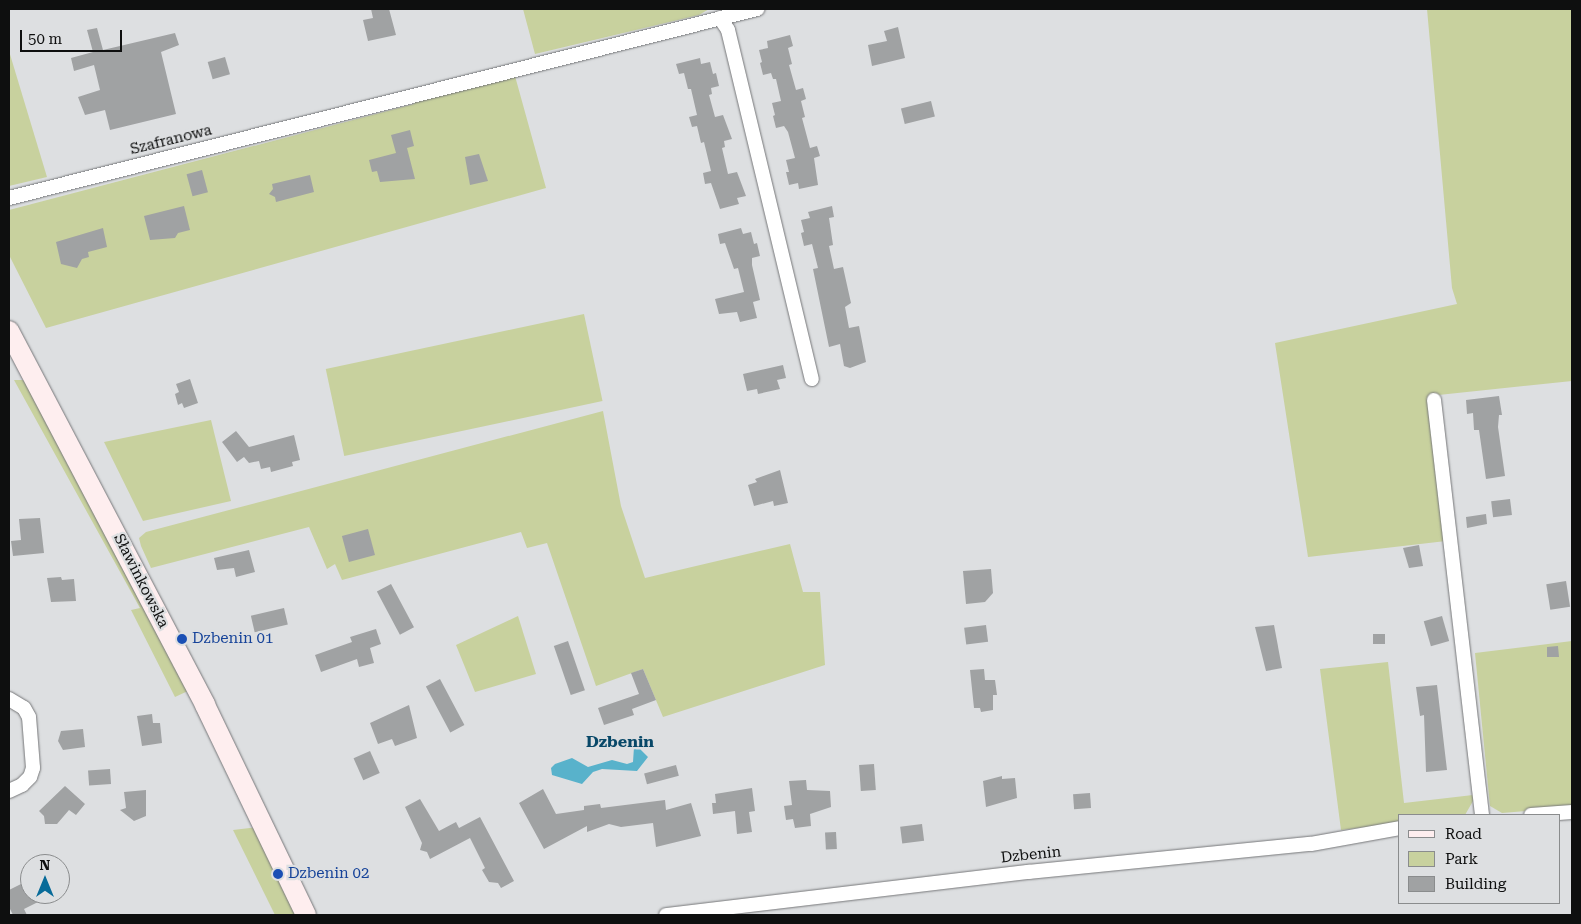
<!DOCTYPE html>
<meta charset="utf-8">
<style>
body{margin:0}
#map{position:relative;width:1581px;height:924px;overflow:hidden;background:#dddfe1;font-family:"Roboto Serif",serif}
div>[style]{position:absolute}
.green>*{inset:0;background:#c8d19e;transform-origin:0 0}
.water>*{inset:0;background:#58b2cb}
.building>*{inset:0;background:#a0a2a3;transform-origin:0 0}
.roads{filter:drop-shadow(0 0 1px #767779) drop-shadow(0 0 1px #767779)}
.street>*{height:14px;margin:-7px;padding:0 7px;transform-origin:7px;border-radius:7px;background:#fff}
.secondary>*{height:20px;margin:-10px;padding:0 10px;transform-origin:10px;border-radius:10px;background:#feeeef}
.dots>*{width:14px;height:14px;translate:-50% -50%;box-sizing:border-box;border:2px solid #dddfe1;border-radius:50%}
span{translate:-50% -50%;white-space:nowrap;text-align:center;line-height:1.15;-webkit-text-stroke:4.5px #dddfe1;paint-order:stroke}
.street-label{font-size:15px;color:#0e0f0f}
.transit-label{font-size:15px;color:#164399}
.left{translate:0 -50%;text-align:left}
.neighbourhood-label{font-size:16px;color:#084868;font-weight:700}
.frame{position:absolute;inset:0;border:10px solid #0e0f0f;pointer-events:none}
.legend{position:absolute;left:1398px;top:814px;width:162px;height:90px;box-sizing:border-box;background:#dddfe1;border:1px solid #8a8c8d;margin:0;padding:6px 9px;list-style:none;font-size:15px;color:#0e0f0f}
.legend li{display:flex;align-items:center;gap:10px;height:25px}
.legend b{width:25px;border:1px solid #8a8c8d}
.north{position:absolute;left:20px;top:854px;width:50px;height:50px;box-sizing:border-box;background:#dddfe1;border:1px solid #8a8c8d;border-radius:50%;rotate:0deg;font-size:14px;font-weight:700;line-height:20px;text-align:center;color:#0e0f0f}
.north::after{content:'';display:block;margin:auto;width:18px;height:22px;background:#086b99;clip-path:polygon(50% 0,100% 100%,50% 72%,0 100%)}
.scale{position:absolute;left:20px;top:30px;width:102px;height:22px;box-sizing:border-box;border:2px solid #0e0f0f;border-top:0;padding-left:6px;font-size:15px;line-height:18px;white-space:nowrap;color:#0e0f0f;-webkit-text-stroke:4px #dddfe1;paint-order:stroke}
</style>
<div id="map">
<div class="green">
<i style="clip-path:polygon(523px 9px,709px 9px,699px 15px,535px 54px)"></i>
<i style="clip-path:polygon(1427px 9px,1572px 9px,1572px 381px,1429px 396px,1446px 541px,1308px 557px,1275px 343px,1457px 304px,1452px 288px)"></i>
<i style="clip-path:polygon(9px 51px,47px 177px,9px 186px)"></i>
<i style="clip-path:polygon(515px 76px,546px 188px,46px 328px,9px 255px,9px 210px,414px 104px,413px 100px)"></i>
<i style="left:584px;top:314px;width:89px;height:264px;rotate:78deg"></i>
<i style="clip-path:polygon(14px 380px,25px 380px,190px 690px,175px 697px,131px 610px,140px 608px)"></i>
<i style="clip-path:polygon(603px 411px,621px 506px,645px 578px,790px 544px,803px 592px,820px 592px,825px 665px,663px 717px,643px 669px,596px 686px,547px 543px,527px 548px,521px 532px,342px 580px,335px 564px,327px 569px,309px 527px,151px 568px,141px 546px,139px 538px,146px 532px)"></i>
<i style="clip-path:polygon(211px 420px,231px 501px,143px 521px,104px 442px)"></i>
<i style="clip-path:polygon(518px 616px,536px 674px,475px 692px,456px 645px)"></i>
<i style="clip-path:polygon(1572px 641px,1572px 807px,1502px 813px,1490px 806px,1475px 653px)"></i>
<i style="clip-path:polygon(1388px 662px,1404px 803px,1473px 795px,1473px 801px,1465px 815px,1400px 815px,1400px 823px,1341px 830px,1320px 669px)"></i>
<i style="clip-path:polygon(258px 827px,302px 915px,275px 915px,233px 830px)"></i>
</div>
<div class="water">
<i style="clip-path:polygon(634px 747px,639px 748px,648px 757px,637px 771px,602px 769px,593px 772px,582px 784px,552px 775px,551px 768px,555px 764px,572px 758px,588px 767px,612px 760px,627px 764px,633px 762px)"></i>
</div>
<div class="building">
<i style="clip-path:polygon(371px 9px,389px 9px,396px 35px,368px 41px,363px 20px,373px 18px)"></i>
<i style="clip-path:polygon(898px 27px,905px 58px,872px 66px,868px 45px,887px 41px,884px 31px)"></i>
<i style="clip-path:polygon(97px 28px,103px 50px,175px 33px,179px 45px,161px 52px,176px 114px,110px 130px,105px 110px,85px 115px,78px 97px,100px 90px,94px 65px,74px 71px,71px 58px,93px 52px,87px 30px)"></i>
<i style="clip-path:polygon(790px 35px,793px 46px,788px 48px,792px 64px,789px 65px,796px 90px,803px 88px,806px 99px,801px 101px,805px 117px,802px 118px,810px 148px,817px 146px,820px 156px,814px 158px,818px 185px,799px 189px,798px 183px,789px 185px,786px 172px,789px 172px,786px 160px,795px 158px,788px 132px,784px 126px,776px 128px,773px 116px,775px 115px,772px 103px,781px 101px,776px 79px,773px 79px,771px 73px,763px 75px,760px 63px,762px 62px,759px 50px,768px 48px,767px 41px)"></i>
<i style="left:225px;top:57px;width:18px;height:18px;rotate:74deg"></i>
<i style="clip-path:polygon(700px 58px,701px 64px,710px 62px,713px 74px,716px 73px,719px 86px,711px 88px,712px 94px,709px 95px,715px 117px,723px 115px,732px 139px,724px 141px,725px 147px,722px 148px,728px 174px,737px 172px,746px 196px,737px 198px,739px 204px,720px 209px,711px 183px,705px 184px,703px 173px,711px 171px,704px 142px,701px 143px,697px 126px,692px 127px,689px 117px,697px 115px,691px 89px,688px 89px,684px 73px,679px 74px,676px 64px)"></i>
<i style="left:931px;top:101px;width:16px;height:31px;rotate:76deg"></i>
<i style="clip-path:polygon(410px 130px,414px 146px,407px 148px,415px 179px,380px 182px,377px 171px,372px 172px,369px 160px,396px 153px,391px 135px)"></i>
<i style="clip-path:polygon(479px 154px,488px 181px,470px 185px,465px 157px)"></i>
<i style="left:202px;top:170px;width:23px;height:16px;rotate:75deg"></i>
<i style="clip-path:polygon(310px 175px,314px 192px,276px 202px,275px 197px,269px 194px,273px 189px,272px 184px)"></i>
<i style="clip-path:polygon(184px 206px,190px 230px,178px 233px,175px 238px,150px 240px,144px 216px)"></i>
<i style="clip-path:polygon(832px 206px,834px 217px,829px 218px,833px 245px,829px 246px,834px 269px,843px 267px,851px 303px,845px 307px,849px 328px,859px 326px,866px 362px,850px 368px,844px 366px,840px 344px,829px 347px,813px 269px,818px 268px,812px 244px,804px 246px,801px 233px,804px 232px,801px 220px,810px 218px,808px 212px)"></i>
<i style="clip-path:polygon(103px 228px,107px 247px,88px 252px,89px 257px,82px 259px,77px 268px,61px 264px,56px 242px)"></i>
<i style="clip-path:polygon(741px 228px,743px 234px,751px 232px,754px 244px,757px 243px,760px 256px,752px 258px,752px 265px,760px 300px,753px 302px,757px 318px,740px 322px,737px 312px,719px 314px,715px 299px,744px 292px,738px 268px,734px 269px,725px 243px,720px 244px,718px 234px)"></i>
<i style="clip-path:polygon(783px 365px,786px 378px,777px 380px,780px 389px,758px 394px,757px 389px,747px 391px,743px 374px)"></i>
<i style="clip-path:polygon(190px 379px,198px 403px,184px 408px,182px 403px,178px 405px,175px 394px,179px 392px,176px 384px)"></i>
<i style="clip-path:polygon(1499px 396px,1502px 415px,1499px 415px,1498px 427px,1505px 476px,1486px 479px,1479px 430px,1474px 430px,1473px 413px,1467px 414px,1466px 400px)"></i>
<i style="clip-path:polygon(236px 431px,249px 447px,294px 435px,300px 460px,292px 462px,293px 466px,271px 472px,270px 467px,261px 469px,259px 461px,249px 463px,244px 457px,237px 462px,222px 442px)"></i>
<i style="clip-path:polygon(780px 470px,788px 503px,774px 506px,773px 501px,754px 506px,748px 485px,757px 482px,755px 479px)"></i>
<i style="left:1510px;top:499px;width:16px;height:19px;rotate:83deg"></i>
<i style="clip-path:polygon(1486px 514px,1487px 524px,1467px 528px,1466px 517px)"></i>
<i style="clip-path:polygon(40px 518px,44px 553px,13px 556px,11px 541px,21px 540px,19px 519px)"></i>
<i style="left:368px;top:529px;width:27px;height:27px;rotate:75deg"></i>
<i style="clip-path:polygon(1419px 545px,1423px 566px,1409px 568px,1403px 548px)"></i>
<i style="clip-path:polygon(249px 550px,255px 572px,236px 577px,234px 568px,217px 570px,214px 558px)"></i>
<i style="clip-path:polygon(991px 569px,993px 593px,985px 602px,966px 604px,963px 571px)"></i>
<i style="clip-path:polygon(61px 577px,62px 580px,74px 579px,76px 601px,51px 602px,47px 578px)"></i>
<i style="left:1566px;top:581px;width:26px;height:20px;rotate:81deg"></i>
<i style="left:391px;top:584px;width:49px;height:16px;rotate:62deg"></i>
<i style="left:284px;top:608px;width:17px;height:34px;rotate:77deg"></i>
<i style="left:1442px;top:616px;width:26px;height:19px;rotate:74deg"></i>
<i style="left:986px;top:625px;width:17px;height:22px;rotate:83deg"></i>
<i style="clip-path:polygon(1274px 625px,1282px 668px,1266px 671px,1255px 627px)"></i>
<i style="clip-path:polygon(376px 629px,381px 644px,370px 648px,374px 663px,359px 667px,357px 659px,321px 672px,315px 655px,352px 642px,350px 637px)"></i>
<i style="left:1373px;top:634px;width:12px;height:10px"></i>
<i style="left:568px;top:641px;width:52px;height:15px;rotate:71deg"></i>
<i style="clip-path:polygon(1558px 646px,1559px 657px,1547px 657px,1547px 647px)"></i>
<i style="clip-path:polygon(643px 669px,656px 700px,632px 709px,634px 715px,604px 725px,598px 708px,639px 694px,631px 673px)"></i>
<i style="clip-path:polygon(984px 669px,985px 680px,995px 680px,997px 695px,993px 695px,993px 710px,981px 712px,980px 708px,974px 708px,970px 670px)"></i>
<i style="left:440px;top:679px;width:52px;height:16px;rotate:62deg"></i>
<i style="clip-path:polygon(1437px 685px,1447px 770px,1426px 772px,1424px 715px,1420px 716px,1416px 687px)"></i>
<i style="clip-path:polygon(409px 705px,417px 738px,395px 746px,392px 739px,378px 744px,370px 723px)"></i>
<i style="clip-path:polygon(152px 714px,153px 723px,160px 723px,162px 743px,142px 746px,137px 716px)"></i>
<i style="clip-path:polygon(83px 729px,85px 747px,63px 750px,58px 741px,61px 731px)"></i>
<i style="left:370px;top:751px;width:24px;height:18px;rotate:66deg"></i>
<i style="left:874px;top:764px;width:26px;height:15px;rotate:86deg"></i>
<i style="left:676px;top:765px;width:11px;height:33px;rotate:75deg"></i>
<i style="left:110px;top:769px;width:15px;height:22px;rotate:86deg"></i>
<i style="clip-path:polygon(1002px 776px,1002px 779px,1015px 778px,1017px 798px,986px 807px,983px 781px)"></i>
<i style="clip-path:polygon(806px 780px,807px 790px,830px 791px,831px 807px,810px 814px,811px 826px,795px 828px,793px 819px,786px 820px,784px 806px,792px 805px,789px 781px)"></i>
<i style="clip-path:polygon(65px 786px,85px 804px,76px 815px,69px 810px,57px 824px,45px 824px,44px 816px,39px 811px)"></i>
<i style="clip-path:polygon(752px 788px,755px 811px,749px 812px,752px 832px,737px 834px,735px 811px,713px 814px,712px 803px,716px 803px,715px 794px)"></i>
<i style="clip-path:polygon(543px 789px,556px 814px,584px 810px,584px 806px,600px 804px,601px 808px,665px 800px,666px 810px,691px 803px,701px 836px,656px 847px,653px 823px,621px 827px,609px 824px,587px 832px,587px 826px,544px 849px,519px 803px)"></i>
<i style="clip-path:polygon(146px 790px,146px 816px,134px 821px,120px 810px,126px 808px,124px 792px)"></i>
<i style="left:1090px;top:793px;width:15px;height:17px;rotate:86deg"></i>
<i style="clip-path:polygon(420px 799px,439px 831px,456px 822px,459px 828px,480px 817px,514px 881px,501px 888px,498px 883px,489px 882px,482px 870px,485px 868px,470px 838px,430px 859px,427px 852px,420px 850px,422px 843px,405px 807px)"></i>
<i style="left:922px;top:824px;width:17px;height:22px;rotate:83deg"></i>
<i style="left:836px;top:832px;width:17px;height:11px;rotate:87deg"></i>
<i style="clip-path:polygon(23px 883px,25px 889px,30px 886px,30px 894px,34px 894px,38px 902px,24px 909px,27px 915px,13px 915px,9px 907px,9px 890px)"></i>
</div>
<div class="roads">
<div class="street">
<i style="left:720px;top:18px;width:14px;rotate:56deg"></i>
<i style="left:728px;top:30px;width:359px;rotate:76.5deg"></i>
<i style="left:9px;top:198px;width:772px;rotate:-14.18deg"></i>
<i style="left:1434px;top:400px;width:418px;rotate:83.4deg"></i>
<i style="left:9px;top:699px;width:17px;rotate:31deg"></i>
<i style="left:24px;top:708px;width:10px;rotate:61deg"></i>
<i style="left:29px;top:717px;width:51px;rotate:85.5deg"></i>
<i style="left:33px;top:768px;width:9px;rotate:108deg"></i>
<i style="left:30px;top:777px;width:11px;rotate:135deg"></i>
<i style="left:22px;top:785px;width:14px;rotate:155deg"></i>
<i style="left:1531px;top:815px;width:41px;rotate:-4.2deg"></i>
<i style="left:666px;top:915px;width:365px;rotate:-6.8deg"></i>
<i style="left:1028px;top:872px;width:284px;rotate:-5.7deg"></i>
<i style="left:1311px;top:844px;width:90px;rotate:-10.2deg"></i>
</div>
<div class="secondary">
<i style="left:9px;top:331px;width:422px;rotate:62.3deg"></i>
<i style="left:205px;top:705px;width:233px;rotate:64.3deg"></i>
</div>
</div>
<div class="dots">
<i style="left:182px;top:639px;background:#1a4fb4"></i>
<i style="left:278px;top:874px;background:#1a4fb4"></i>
</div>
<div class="street-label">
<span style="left:171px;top:140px;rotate:-14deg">Szafranowa</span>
<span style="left:141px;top:581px;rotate:63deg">Sławinkowska</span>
<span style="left:1031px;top:855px;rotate:-6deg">Dzbenin</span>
</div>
<div class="transit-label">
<span class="left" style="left:192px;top:639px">Dzbenin 01</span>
<span class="left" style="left:288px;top:874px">Dzbenin 02</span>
</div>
<div class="neighbourhood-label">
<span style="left:620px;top:742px">Dzbenin</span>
</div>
<div class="frame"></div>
<ul class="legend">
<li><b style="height:6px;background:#feeeef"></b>Road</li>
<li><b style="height:14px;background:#c8d19e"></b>Park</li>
<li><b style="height:14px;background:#a0a2a3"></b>Building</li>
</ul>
<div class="north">N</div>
<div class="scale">50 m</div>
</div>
